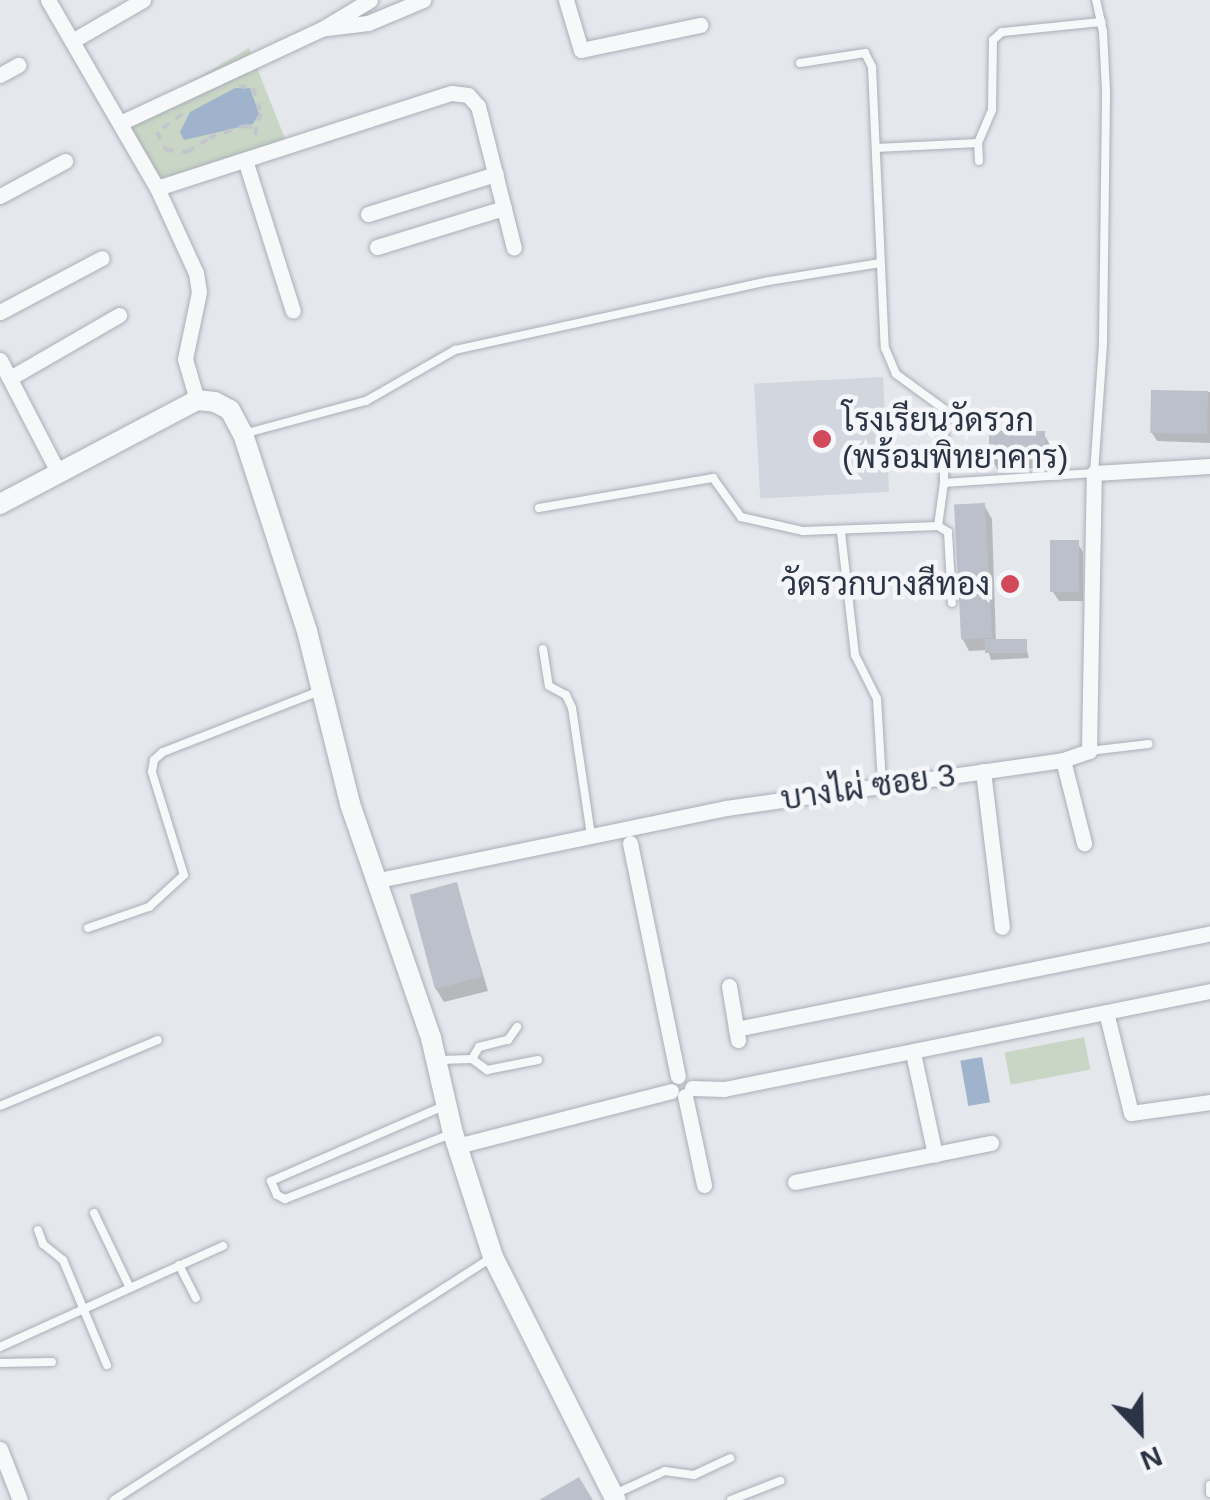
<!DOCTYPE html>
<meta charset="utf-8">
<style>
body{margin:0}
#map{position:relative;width:1210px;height:1500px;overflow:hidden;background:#e4e7ec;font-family:Arial,Sarabun,sans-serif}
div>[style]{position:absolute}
.built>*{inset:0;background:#d2d6de;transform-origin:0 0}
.green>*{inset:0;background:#c9d6c5;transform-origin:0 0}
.water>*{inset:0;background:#9fb4cc;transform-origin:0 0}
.shadow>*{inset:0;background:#0003}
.building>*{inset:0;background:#bbc0ca;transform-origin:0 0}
.path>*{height:4px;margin-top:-2px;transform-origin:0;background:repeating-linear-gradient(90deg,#c2c5cb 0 8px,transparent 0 16px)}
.roads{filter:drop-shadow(0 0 2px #a9aeb7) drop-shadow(0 0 2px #a9aeb7)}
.service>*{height:8px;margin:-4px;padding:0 4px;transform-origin:4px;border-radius:4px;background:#f7f8fa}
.minor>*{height:15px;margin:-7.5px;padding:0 7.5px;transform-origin:7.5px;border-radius:7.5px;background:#f7f8fa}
.tertiary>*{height:20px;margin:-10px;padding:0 10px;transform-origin:10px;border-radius:10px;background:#f7f8fa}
.dots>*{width:28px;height:28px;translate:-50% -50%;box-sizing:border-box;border:5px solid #f4f6f9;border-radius:50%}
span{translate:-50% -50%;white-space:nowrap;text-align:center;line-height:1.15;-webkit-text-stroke:9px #f4f6f9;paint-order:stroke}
.poi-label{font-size:32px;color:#2b3445}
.left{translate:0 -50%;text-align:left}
.right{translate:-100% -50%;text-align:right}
.street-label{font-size:32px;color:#2b3445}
.north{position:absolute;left:1090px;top:1380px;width:100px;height:100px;-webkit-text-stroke:8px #f4f6f9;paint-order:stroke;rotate:158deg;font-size:28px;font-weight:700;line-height:40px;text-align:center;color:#2b3445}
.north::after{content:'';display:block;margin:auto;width:35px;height:45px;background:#2b3445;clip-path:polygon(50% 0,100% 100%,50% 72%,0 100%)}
</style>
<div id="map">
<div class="built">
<i style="left:883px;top:377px;width:115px;height:129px;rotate:87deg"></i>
</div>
<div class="green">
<i style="clip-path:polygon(249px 48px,288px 146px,157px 188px,120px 123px)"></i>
<i style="left:1084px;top:1037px;width:33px;height:81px;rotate:79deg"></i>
</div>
<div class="water">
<i style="clip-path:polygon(235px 88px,250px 88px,259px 114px,253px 124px,184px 140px,180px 132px,190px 112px)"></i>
<i style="left:982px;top:1057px;width:46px;height:22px;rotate:80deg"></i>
</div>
<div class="shadow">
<i style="clip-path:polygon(1210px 392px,1210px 443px,1157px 441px,1152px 433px,1153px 393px)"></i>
<i style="clip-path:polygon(1043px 433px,1049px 443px,1049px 468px,997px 469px,992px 459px)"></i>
<i style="clip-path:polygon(984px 505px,992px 519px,996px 643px,1025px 642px,1029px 658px,991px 660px,988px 650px,969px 651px,962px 638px)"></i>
<i style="clip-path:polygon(1077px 542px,1083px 552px,1083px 601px,1059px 601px,1053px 592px)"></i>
<i style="clip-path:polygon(456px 884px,488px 991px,444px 1002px,436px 989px)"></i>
</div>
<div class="building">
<i style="left:1151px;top:390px;width:57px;height:43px;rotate:1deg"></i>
<i style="left:989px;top:431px;width:56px;height:29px"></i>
<i style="left:985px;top:503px;width:135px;height:31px;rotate:87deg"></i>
<i style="left:1079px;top:540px;width:52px;height:29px;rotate:90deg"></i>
<i style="left:1027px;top:639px;width:14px;height:42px;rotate:90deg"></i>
<i style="left:457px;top:882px;width:98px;height:49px;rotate:75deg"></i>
<i style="clip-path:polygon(579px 1477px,593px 1500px,539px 1500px)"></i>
</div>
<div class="path">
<i style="left:239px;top:86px;width:14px;rotate:8deg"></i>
<i style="left:253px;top:88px;width:26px;rotate:72deg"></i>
<i style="left:261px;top:113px;width:15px;rotate:110deg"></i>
<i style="left:182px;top:114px;width:31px;rotate:144deg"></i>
<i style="left:157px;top:132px;width:20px;rotate:63deg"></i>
<i style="left:166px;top:150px;width:21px;rotate:5deg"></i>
<i style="left:187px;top:152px;width:26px;rotate:-32deg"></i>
<i style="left:209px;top:138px;width:37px;rotate:-19deg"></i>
<i style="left:244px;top:126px;width:12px;rotate:5deg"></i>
<i style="left:256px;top:127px;width:13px;rotate:90deg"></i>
</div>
<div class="roads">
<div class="service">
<i style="left:800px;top:63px;width:66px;rotate:-8.7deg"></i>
<i style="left:865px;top:53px;width:16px;rotate:63deg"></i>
<i style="left:872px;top:67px;width:281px;rotate:87.4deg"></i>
<i style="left:885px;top:348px;width:28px;rotate:67deg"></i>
<i style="left:896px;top:374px;width:59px;rotate:36.1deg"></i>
<i style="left:944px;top:409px;width:74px;rotate:90deg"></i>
<i style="left:944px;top:483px;width:150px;rotate:-3.8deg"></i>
<i style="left:1094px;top:473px;width:130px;rotate:-86deg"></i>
<i style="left:1103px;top:343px;width:252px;rotate:-89.3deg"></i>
<i style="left:1106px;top:91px;width:59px;rotate:-92.9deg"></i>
<i style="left:1103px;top:32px;width:33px;rotate:-102deg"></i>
<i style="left:876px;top:148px;width:102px;rotate:-2.8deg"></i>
<i style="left:979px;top:161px;width:18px;rotate:-93deg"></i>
<i style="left:978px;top:143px;width:36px;rotate:-67deg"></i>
<i style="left:992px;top:110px;width:70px;rotate:-89.2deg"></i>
<i style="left:993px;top:40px;width:12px;rotate:-42deg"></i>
<i style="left:1002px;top:32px;width:100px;rotate:-5.8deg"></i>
<i style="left:247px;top:433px;width:123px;rotate:-15.1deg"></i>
<i style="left:366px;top:401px;width:103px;rotate:-29.8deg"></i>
<i style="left:455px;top:350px;width:321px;rotate:-12.4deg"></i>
<i style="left:769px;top:281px;width:112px;rotate:-9.2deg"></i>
<i style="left:539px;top:508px;width:177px;rotate:-9.8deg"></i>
<i style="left:713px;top:478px;width:48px;rotate:54.3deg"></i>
<i style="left:741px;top:517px;width:64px;rotate:12.7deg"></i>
<i style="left:803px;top:531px;width:135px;rotate:-2.1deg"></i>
<i style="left:938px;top:526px;width:12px;rotate:31deg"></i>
<i style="left:948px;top:532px;width:71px;rotate:86.8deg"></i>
<i style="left:938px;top:526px;width:43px;rotate:-82.1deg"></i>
<i style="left:841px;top:532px;width:124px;rotate:83.5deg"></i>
<i style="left:855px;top:655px;width:49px;rotate:63.4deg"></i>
<i style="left:877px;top:699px;width:85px;rotate:86.6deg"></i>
<i style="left:543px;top:649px;width:37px;rotate:81deg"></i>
<i style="left:549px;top:686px;width:19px;rotate:28deg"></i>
<i style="left:566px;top:695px;width:14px;rotate:65deg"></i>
<i style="left:572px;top:708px;width:128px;rotate:81.5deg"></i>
<i style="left:1089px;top:751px;width:60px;rotate:-6.7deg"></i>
<i style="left:88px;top:928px;width:65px;rotate:-19deg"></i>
<i style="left:149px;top:907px;width:47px;rotate:-42.4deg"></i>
<i style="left:184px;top:875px;width:108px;rotate:-107.3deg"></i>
<i style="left:152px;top:772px;width:12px;rotate:-81deg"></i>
<i style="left:154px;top:760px;width:12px;rotate:-42deg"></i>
<i style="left:163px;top:752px;width:171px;rotate:-21.3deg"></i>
<i style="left:472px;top:1059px;width:14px;rotate:-60deg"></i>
<i style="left:479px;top:1047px;width:30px;rotate:-14deg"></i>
<i style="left:508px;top:1040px;width:16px;rotate:-55deg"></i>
<i style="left:441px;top:1060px;width:31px;rotate:-2deg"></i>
<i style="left:472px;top:1059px;width:19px;rotate:36deg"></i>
<i style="left:487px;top:1070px;width:52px;rotate:-11.1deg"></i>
<i style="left:446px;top:1105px;width:191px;rotate:156.5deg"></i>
<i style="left:271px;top:1181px;width:15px;rotate:67deg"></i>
<i style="left:277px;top:1195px;width:9px;rotate:27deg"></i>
<i style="left:285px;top:1199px;width:180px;rotate:-21.4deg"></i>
<i style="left:0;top:1106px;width:171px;rotate:-22.7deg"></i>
<i style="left:94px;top:1213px;width:83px;rotate:64.4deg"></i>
<i style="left:38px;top:1230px;width:15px;rotate:70deg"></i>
<i style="left:43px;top:1244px;width:26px;rotate:39deg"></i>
<i style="left:63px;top:1260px;width:114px;rotate:67.3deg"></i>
<i style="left:179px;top:1265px;width:37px;rotate:63deg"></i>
<i style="left:0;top:1347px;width:245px;rotate:-24.4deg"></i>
<i style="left:0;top:1363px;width:52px;rotate:-1.1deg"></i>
<i style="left:1210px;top:1485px;width:8px;rotate:90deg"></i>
<i style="left:617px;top:1493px;width:53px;rotate:-24.6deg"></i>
<i style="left:665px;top:1471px;width:29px;rotate:8deg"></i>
<i style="left:694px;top:1475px;width:40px;rotate:-25deg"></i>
<i style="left:114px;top:1500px;width:446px;rotate:-32.7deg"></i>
<i style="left:731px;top:1500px;width:53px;rotate:-21.2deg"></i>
</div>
<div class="minor">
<i style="left:48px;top:0;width:217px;rotate:59.9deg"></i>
<i style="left:157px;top:188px;width:94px;rotate:65.4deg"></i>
<i style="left:196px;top:273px;width:19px;rotate:81deg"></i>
<i style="left:199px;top:292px;width:68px;rotate:101.8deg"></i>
<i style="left:185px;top:359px;width:43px;rotate:73.7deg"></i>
<i style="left:566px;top:0;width:52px;rotate:73.3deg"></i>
<i style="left:581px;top:50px;width:122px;rotate:-11.9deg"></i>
<i style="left:327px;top:28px;width:41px;rotate:-7deg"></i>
<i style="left:368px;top:23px;width:60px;rotate:-22.7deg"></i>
<i style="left:72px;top:41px;width:82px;rotate:-30deg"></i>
<i style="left:0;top:75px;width:21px;rotate:-29deg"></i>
<i style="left:120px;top:123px;width:223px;rotate:-25deg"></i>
<i style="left:322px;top:29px;width:56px;rotate:-31.1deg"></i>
<i style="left:245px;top:160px;width:158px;rotate:72.4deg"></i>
<i style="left:157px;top:188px;width:310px;rotate:-17.9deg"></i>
<i style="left:452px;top:93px;width:16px;rotate:7deg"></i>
<i style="left:468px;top:95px;width:15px;rotate:48deg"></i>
<i style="left:478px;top:106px;width:146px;rotate:75.8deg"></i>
<i style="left:0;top:196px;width:74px;rotate:-28.3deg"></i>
<i style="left:368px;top:214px;width:134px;rotate:-17.4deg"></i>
<i style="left:377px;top:247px;width:133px;rotate:-17.1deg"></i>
<i style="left:0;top:312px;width:115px;rotate:-27.9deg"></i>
<i style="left:0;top:360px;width:126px;rotate:62.6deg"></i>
<i style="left:10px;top:378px;width:126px;rotate:-30deg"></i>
<i style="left:1063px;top:760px;width:86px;rotate:75.8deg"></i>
<i style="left:983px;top:771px;width:157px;rotate:83.1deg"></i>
<i style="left:630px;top:843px;width:238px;rotate:78.4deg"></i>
<i style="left:374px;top:881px;width:359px;rotate:-11.7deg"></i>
<i style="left:726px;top:808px;width:340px;rotate:-8.1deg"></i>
<i style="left:1063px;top:760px;width:28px;rotate:-19deg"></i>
<i style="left:1089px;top:751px;width:278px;rotate:-89deg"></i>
<i style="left:1094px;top:473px;width:116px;rotate:-3.5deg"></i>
<i style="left:729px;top:986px;width:55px;rotate:80.5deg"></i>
<i style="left:1106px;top:1012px;width:104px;rotate:76.1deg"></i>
<i style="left:1131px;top:1113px;width:80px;rotate:-7.9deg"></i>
<i style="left:736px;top:1029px;width:484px;rotate:-11.4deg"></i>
<i style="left:913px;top:1053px;width:104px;rotate:77.8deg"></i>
<i style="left:692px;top:1088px;width:32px;rotate:2deg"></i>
<i style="left:724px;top:1089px;width:496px;rotate:-11.4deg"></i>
<i style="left:685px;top:1096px;width:91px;rotate:77.9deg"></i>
<i style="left:457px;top:1146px;width:221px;rotate:-14.4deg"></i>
<i style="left:795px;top:1182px;width:200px;rotate:-11.3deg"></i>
<i style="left:0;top:1449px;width:55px;rotate:68.6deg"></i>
</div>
<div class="tertiary">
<i style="left:0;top:504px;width:223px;rotate:-27.8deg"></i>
<i style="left:197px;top:400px;width:18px;rotate:6deg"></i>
<i style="left:215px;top:402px;width:17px;rotate:28deg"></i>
<i style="left:230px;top:410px;width:27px;rotate:62deg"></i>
<i style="left:243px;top:434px;width:207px;rotate:72deg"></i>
<i style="left:307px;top:631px;width:178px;rotate:76deg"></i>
<i style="left:350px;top:804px;width:248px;rotate:70.9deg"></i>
<i style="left:431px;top:1038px;width:98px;rotate:77deg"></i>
<i style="left:453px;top:1133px;width:130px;rotate:72.1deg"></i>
<i style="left:493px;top:1257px;width:272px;rotate:63.2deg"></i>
</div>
</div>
<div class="dots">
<i style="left:822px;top:439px;background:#d1495b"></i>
<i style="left:1010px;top:584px;background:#d1495b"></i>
</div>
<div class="poi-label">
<span class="left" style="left:842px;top:439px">โรงเรียนวัดรวก<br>(พร้อมพิทยาคาร)</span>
<span class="right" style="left:990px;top:584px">วัดรวกบางสีทอง</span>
</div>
<div class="street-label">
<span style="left:868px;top:787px;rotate:-8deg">บางไผ่ ซอย 3</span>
</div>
<div class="north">N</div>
</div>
